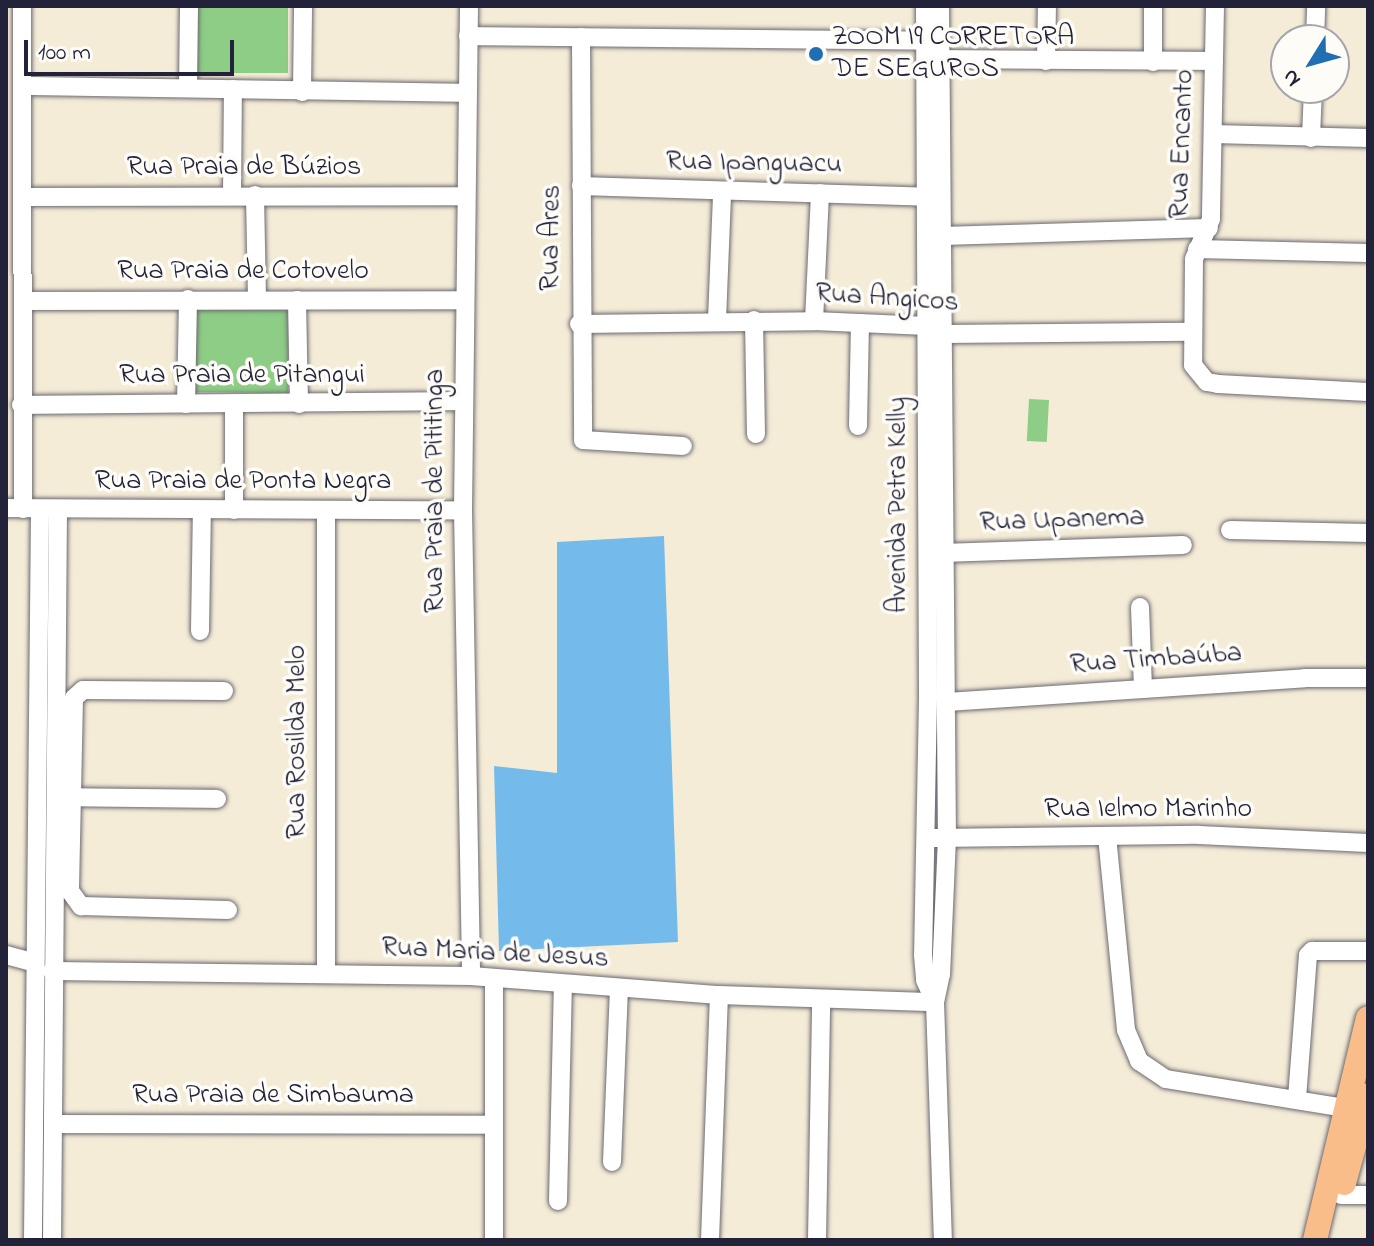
<!DOCTYPE html>
<meta charset="utf-8">
<style>
body{margin:0}
#map{position:relative;width:1374px;height:1246px;overflow:hidden;background:#f4ecd7;font-family:"Indie Flower",sans-serif}
div>[style]{position:absolute}
.green>*{inset:0;background:#8dcd85;transform-origin:0 0}
.water>*{inset:0;background:#74bbeb}
.roads{filter:drop-shadow(0 0 2px #6c6972) drop-shadow(0 0 2px #6c6972)}
.minor>*{height:18px;margin:-9px;padding:0 9px;transform-origin:9px;border-radius:9px;background:#fff}
.major>*{height:24px;margin:-12px;padding:0 12px;transform-origin:12px;border-radius:12px;background:#f9bd89}
.dots>*{width:22px;height:22px;translate:-50% -50%;box-sizing:border-box;border:4px solid #fdfcf7;border-radius:50%}
span{translate:-50% -50%;white-space:nowrap;text-align:center;line-height:1.15;-webkit-text-stroke:7px #fdfcf7;paint-order:stroke}
.poi-label{font-size:28px;color:#22223b}
.left{translate:0 -50%;text-align:left}
.street-label{font-size:28px;color:#22223b}
.frame{position:absolute;inset:0;border:8px solid #22223b;pointer-events:none}
.north{position:absolute;left:1270px;top:24px;width:80px;height:80px;box-sizing:border-box;background:#fdfcf7;border:2px solid #a5a5ac;border-radius:50%;rotate:233deg;font-size:22px;font-weight:700;line-height:32px;text-align:center;color:#22223b}
.north::after{content:'';display:block;margin:auto;width:28px;height:36px;background:#1f6fb2;clip-path:polygon(50% 0,100% 100%,50% 72%,0 100%)}
.scale{position:absolute;left:24px;top:40px;width:210px;height:36px;box-sizing:border-box;border:4px solid #22223b;border-top:0;padding-left:10px;font-size:24px;line-height:28px;white-space:nowrap;color:#22223b;-webkit-text-stroke:6px #fdfcf7;paint-order:stroke}
</style>
<div id="map">
<div class="green">
<i style="left:194px;top:6px;width:94px;height:67px"></i>
<i style="clip-path:polygon(283px 309px,289px 311px,288px 393px,195px 392px,196px 310px)"></i>
<i style="left:1029px;top:399px;width:20px;height:42px;rotate:3deg"></i>
</div>
<div class="water">
<i style="clip-path:polygon(664px 536px,678px 942px,499px 951px,494px 766px,557px 773px,557px 542px)"></i>
</div>
<div class="roads">
<div class="minor">
<i style="left:22px;top:6px;width:503px;rotate:89.89deg"></i>
<i style="left:469px;top:6px;width:504px;rotate:90.68deg"></i>
<i style="left:463px;top:510px;width:466px;rotate:89deg"></i>
<i style="left:925px;top:6px;width:692px;rotate:89.75deg"></i>
<i style="left:928px;top:698px;width:257px;rotate:91.1deg"></i>
<i style="left:923px;top:955px;width:25px;rotate:85deg"></i>
<i style="left:925px;top:980px;width:24px;rotate:66deg"></i>
<i style="left:940px;top:6px;width:832px;rotate:89.52deg"></i>
<i style="left:947px;top:838px;width:136px;rotate:92.5deg"></i>
<i style="left:941px;top:974px;width:29px;rotate:102deg"></i>
<i style="left:935px;top:1002px;width:238px;rotate:88.1deg"></i>
<i style="left:1153px;top:6px;width:56px;rotate:90deg"></i>
<i style="left:1215px;top:6px;width:213px;rotate:91.1deg"></i>
<i style="left:1211px;top:219px;width:43px;rotate:113deg"></i>
<i style="left:1194px;top:259px;width:106px;rotate:90.5deg"></i>
<i style="left:1193px;top:365px;width:22px;rotate:51deg"></i>
<i style="left:1207px;top:382px;width:11px;rotate:10deg"></i>
<i style="left:1218px;top:384px;width:150px;rotate:3.1deg"></i>
<i style="left:468px;top:36px;width:456px;rotate:0.6deg"></i>
<i style="left:581px;top:37px;width:403px;rotate:89.7deg"></i>
<i style="left:583px;top:440px;width:100px;rotate:3.4deg"></i>
<i style="left:1315px;top:40px;width:34px;rotate:-88deg"></i>
<i style="left:939px;top:59px;width:275px;rotate:0.4deg"></i>
<i style="left:1046px;top:61px;width:55px;rotate:-89deg"></i>
<i style="left:24px;top:86px;width:442px;rotate:0.9deg"></i>
<i style="left:188px;top:88px;width:82px;rotate:-89.3deg"></i>
<i style="left:302px;top:92px;width:86px;rotate:-89.3deg"></i>
<i style="left:1213px;top:134px;width:155px;rotate:1.5deg"></i>
<i style="left:1311px;top:138px;width:50px;rotate:-87.7deg"></i>
<i style="left:581px;top:186px;width:345px;rotate:1.8deg"></i>
<i style="left:255px;top:195px;width:104px;rotate:88.9deg"></i>
<i style="left:232px;top:196px;width:107px;rotate:-89.5deg"></i>
<i style="left:24px;top:197px;width:440px;rotate:-0.1deg"></i>
<i style="left:942px;top:236px;width:267px;rotate:-1.7deg"></i>
<i style="left:1197px;top:249px;width:171px;rotate:1.3deg"></i>
<i style="left:297px;top:300px;width:104px;rotate:88.9deg"></i>
<i style="left:23px;top:301px;width:441px;rotate:-0.1deg"></i>
<i style="left:717px;top:320px;width:127px;rotate:-87.7deg"></i>
<i style="left:754px;top:320px;width:114px;rotate:89deg"></i>
<i style="left:814px;top:321px;width:128px;rotate:-87.3deg"></i>
<i style="left:579px;top:324px;width:235px;rotate:-0.7deg"></i>
<i style="left:814px;top:321px;width:113px;rotate:2.5deg"></i>
<i style="left:927px;top:326px;width:18px;rotate:27deg"></i>
<i style="left:943px;top:334px;width:248px;rotate:-0.5deg"></i>
<i style="left:186px;top:404px;width:105px;rotate:-88.9deg"></i>
<i style="left:234px;top:404px;width:106px;rotate:90deg"></i>
<i style="left:21px;top:405px;width:442px;rotate:-0.5deg"></i>
<i style="left:858px;top:426px;width:103px;rotate:-88.9deg"></i>
<i style="left:6px;top:508px;width:457px;rotate:0.3deg"></i>
<i style="left:1230px;top:530px;width:138px;rotate:1.2deg"></i>
<i style="left:942px;top:553px;width:241px;rotate:-1.9deg"></i>
<i style="left:1140px;top:607px;width:82px;rotate:87.9deg"></i>
<i style="left:200px;top:631px;width:121px;rotate:-89.1deg"></i>
<i style="left:224px;top:691px;width:141px;rotate:-179.6deg"></i>
<i style="left:83px;top:690px;width:12px;rotate:138deg"></i>
<i style="left:74px;top:698px;width:193px;rotate:91.2deg"></i>
<i style="left:70px;top:891px;width:19px;rotate:54deg"></i>
<i style="left:81px;top:906px;width:147px;rotate:1.6deg"></i>
<i style="left:947px;top:702px;width:359px;rotate:-3.8deg"></i>
<i style="left:1305px;top:678px;width:63px"></i>
<i style="left:60px;top:797px;width:157px;rotate:0.7deg"></i>
<i style="left:1107px;top:836px;width:195px;rotate:84.4deg"></i>
<i style="left:1126px;top:1030px;width:34px;rotate:67deg"></i>
<i style="left:1139px;top:1061px;width:32px;rotate:34deg"></i>
<i style="left:1166px;top:1079px;width:181px;rotate:9.2deg"></i>
<i style="left:935px;top:838px;width:264px;rotate:-0.7deg"></i>
<i style="left:1199px;top:835px;width:169px;rotate:2.7deg"></i>
<i style="left:6px;top:955px;width:28px;rotate:15deg"></i>
<i style="left:52px;top:971px;width:419px;rotate:0.7deg"></i>
<i style="left:471px;top:976px;width:249px;rotate:4.4deg"></i>
<i style="left:719px;top:995px;width:216px;rotate:1.9deg"></i>
<i style="left:326px;top:973px;width:463px;rotate:-90deg"></i>
<i style="left:1297px;top:1098px;width:143px;rotate:-85.6deg"></i>
<i style="left:1308px;top:955px;width:6px;rotate:-45deg"></i>
<i style="left:1312px;top:951px;width:55px"></i>
<i style="left:53px;top:1124px;width:440px;rotate:0.1deg"></i>
<i style="left:612px;top:1162px;width:173px;rotate:-87.7deg"></i>
<i style="left:1341px;top:1195px;width:27px"></i>
<i style="left:558px;top:1201px;width:215px;rotate:-88.7deg"></i>
<i style="left:33px;top:1240px;width:731px;rotate:-89.45deg"></i>
<i style="left:52px;top:1240px;width:730px;rotate:-89.53deg"></i>
<i style="left:494px;top:1240px;width:259px;rotate:-90deg"></i>
<i style="left:710px;top:1240px;width:245px;rotate:-87.9deg"></i>
<i style="left:817px;top:1240px;width:241px;rotate:-89deg"></i>
</div>
<div class="major">
<i style="left:1344px;top:1183px;width:91px;rotate:-74.7deg"></i>
<i style="left:1315px;top:1240px;width:228px;rotate:-76.6deg"></i>
</div>
</div>
<div class="dots">
<i style="left:816px;top:54px;background:#1f6fb2"></i>
</div>
<div class="poi-label">
<span class="left" style="left:832px;top:54px">ZOOM I9 CORRETORA<br>DE SEGUROS</span>
</div>
<div class="street-label">
<span style="left:1183px;top:144px;rotate:-88deg">Rua Encanto</span>
<span style="left:754px;top:164px;rotate:1deg">Rua Ipanguacu</span>
<span style="left:244px;top:168px">Rua Praia de Búzios</span>
<span style="left:552px;top:238px;rotate:-89deg">Rua Ares</span>
<span style="left:243px;top:272px">Rua Praia de Cotovelo</span>
<span style="left:887px;top:299px;rotate:4deg">Rua Angicos</span>
<span style="left:242px;top:376px">Rua Praia de Pitangui</span>
<span style="left:243px;top:482px">Rua Praia de Ponta Negra</span>
<span style="left:436px;top:491px;rotate:-90deg">Rua Praia de Pititinga</span>
<span style="left:899px;top:505px;rotate:-90deg">Avenida Petra Kelly</span>
<span style="left:1062px;top:521px;rotate:-2deg">Rua Upanema</span>
<span style="left:1156px;top:660px;rotate:-4deg">Rua Timbaúba</span>
<span style="left:298px;top:742px;rotate:-90deg">Rua Rosilda Melo</span>
<span style="left:1148px;top:810px">Rua Ielmo Marinho</span>
<span style="left:495px;top:954px;rotate:3deg">Rua Maria de Jesus</span>
<span style="left:273px;top:1096px">Rua Praia de Simbauma</span>
</div>
<div class="frame"></div>
<div class="north">N</div>
<div class="scale">100 m</div>
</div>
